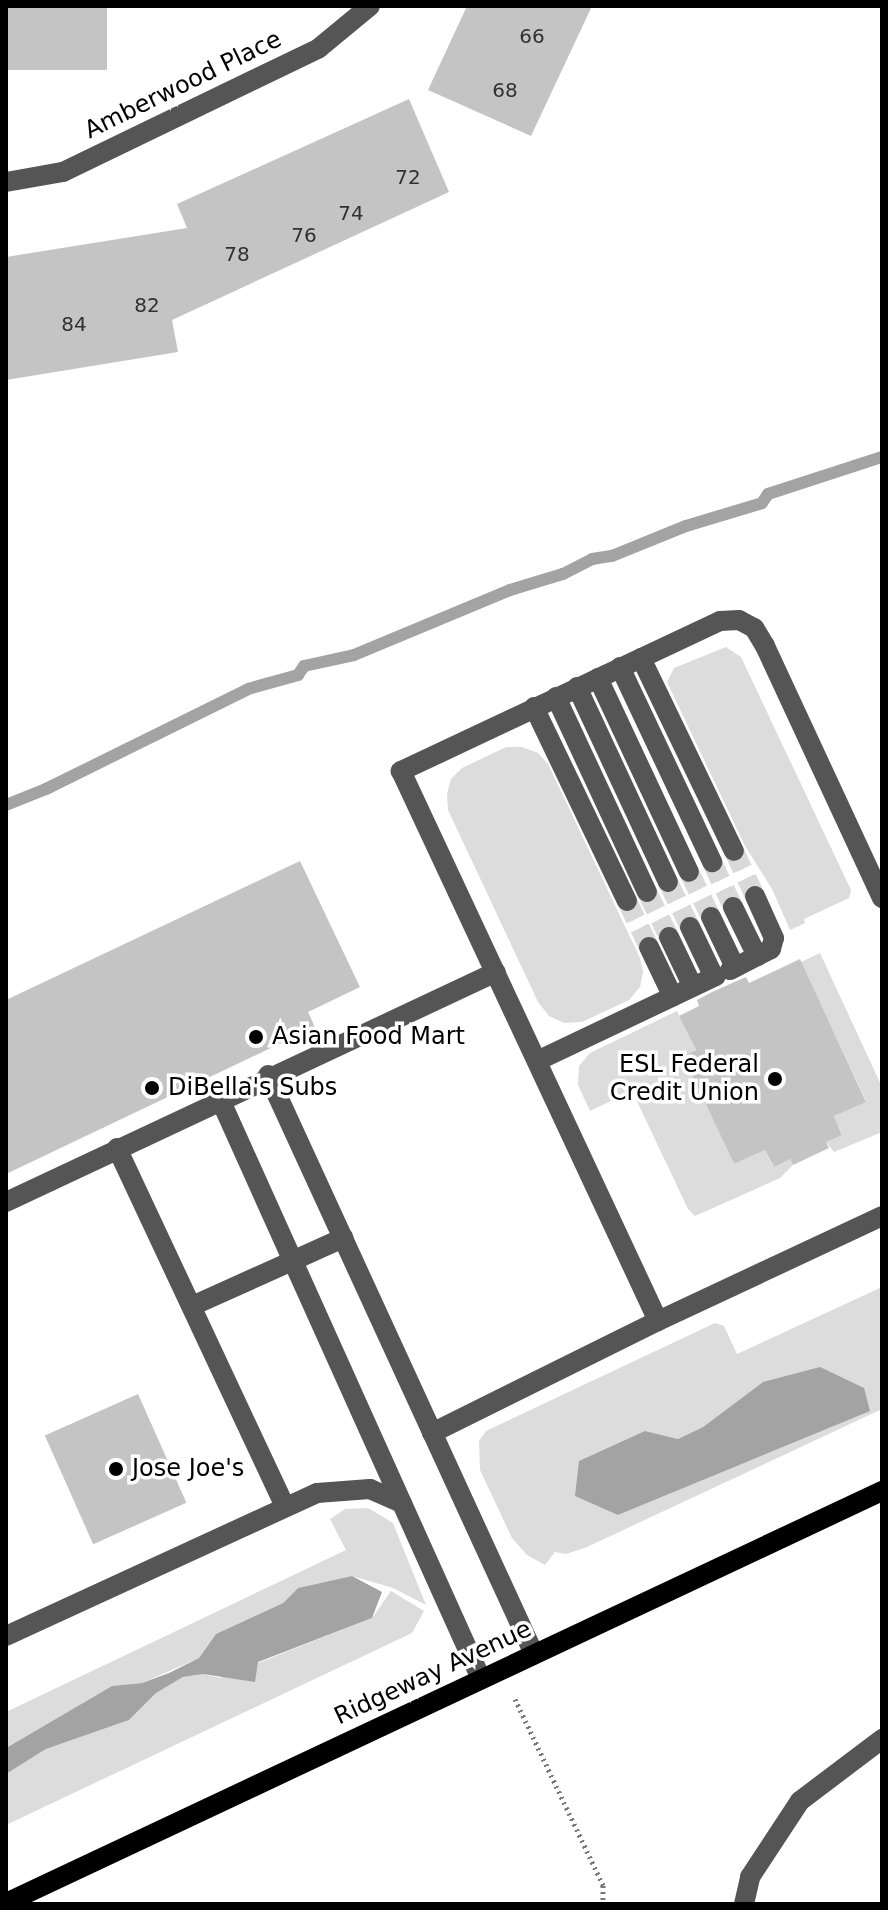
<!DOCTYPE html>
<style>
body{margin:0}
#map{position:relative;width:888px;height:1910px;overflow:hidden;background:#fff;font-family:"DejaVu Sans",sans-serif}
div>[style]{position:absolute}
.green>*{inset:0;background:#dcdcdc}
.water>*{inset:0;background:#a3a3a3}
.stream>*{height:12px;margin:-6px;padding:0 6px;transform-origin:6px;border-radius:6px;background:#a3a3a3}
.building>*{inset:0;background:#c4c4c4;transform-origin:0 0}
.minor-tunnel>*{height:20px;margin-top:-10px;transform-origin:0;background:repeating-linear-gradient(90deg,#d9d9d9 0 20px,transparent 0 30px)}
.path>*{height:5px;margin-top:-2.5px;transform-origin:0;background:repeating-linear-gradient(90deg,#777 0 2px,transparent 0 6px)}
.minor>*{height:20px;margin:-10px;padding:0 10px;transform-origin:10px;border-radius:10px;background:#555}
.major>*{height:20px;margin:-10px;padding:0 10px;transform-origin:10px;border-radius:10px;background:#000}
.dots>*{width:22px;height:22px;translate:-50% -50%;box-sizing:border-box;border:4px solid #fff;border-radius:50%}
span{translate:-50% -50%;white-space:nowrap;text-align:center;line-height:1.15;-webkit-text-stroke:7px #fff;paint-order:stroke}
.number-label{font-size:20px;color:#313131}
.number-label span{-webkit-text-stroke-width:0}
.street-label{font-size:24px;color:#000}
.poi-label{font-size:24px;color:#000}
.left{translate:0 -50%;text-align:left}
.right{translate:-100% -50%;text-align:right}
.frame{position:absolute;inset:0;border:8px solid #000;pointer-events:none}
</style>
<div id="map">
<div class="green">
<i style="clip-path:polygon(726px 647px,741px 657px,851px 890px,849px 898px,804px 919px,805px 923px,790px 930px,772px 889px,745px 846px,667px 682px,674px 668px)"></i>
<i style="clip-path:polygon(506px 747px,522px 747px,538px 753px,548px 764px,640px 958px,643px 972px,640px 987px,629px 1000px,582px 1022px,564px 1023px,549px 1016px,538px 1002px,448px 810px,447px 794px,451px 779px,462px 768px)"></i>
<i style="clip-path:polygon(820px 953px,882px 1087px,882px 1132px,834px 1152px,826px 1142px,842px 1134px,834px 1116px,866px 1101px,801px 962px)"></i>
<i style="clip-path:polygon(677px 1011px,696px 1050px,683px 1056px,734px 1164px,765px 1150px,773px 1166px,790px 1159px,793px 1165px,780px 1178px,695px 1216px,688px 1209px,632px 1091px,590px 1111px,578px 1085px,579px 1066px,590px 1053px)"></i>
<i style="clip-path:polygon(evenodd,882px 1287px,882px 1409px,587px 1547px,566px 1554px,555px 1552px,545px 1565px,527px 1555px,512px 1538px,480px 1470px,479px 1441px,486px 1431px,715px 1323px,724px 1326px,737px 1354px,882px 1287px,763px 1382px,870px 1410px,618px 1515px,645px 1431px,678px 1439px,703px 1427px,763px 1382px)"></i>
<i style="clip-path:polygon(368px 1508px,393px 1523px,426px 1605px,393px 1588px,352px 1576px,298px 1588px,283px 1603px,216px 1634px,199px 1658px,142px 1683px,112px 1686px,6px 1748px,6px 1712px,346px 1550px,330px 1519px,345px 1509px)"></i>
<i style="clip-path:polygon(391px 1591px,424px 1611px,412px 1633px,6px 1825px,6px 1774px,46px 1749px,129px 1720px,156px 1693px,183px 1677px,203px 1674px,220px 1678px,372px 1618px)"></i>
</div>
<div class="water">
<i style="clip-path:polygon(820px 1367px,864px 1388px,870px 1411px,618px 1515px,575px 1496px,579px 1461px,645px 1431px,678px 1439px,703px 1427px,763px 1382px)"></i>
<i style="clip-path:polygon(352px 1576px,382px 1592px,372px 1618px,258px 1662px,255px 1682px,203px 1674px,183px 1677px,156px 1693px,129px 1720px,46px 1749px,6px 1774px,6px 1748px,112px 1686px,142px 1683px,169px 1673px,199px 1658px,216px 1634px,283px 1603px,298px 1588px)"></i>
</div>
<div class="stream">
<i style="left:6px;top:805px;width:43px;rotate:-21.8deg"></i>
<i style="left:46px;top:789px;width:225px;rotate:-26.3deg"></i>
<i style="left:248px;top:689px;width:52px;rotate:-15.6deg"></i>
<i style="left:298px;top:675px;width:11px;rotate:-56deg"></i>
<i style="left:304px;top:666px;width:51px;rotate:-12.4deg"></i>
<i style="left:354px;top:655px;width:169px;rotate:-22.6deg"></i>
<i style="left:510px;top:590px;width:55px;rotate:-16.8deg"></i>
<i style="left:563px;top:574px;width:33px;rotate:-27deg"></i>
<i style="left:592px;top:559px;width:20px;rotate:-9deg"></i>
<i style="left:612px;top:556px;width:80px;rotate:-22.1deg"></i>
<i style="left:686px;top:526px;width:79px;rotate:-16.8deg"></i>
<i style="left:762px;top:503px;width:11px;rotate:-56deg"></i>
<i style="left:768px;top:494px;width:120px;rotate:-18deg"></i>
</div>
<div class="building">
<i style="left:6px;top:6px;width:101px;height:64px"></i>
<i style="clip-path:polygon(467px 6px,592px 6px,531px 136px,428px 90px)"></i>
<i style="clip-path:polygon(409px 99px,449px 192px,172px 320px,178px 352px,6px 380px,6px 257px,187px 228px,177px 204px)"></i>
<i style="clip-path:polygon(300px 861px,360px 987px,308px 1012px,315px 1027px,6px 1174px,6px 1000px)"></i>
<i style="clip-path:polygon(800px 959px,866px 1102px,834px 1116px,842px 1135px,826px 1142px,829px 1148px,793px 1165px,790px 1159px,774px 1167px,765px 1150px,734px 1164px,683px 1056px,696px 1050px,679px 1016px,699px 1006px,697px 1000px,712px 992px,746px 977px,749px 983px)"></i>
<i style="left:138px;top:1394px;width:119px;height:102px;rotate:66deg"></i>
</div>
<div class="minor-tunnel">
<i style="left:734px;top:851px;width:50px;rotate:65deg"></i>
<i style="left:712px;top:862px;width:50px;rotate:65deg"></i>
<i style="left:689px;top:872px;width:50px;rotate:63.9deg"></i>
<i style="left:668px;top:882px;width:50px;rotate:63.9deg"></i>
<i style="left:647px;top:892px;width:50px;rotate:63.9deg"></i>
<i style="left:627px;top:901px;width:51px;rotate:64.4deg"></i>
</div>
<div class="path">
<i style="left:515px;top:1699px;width:206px;rotate:64.7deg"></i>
<i style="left:603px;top:1885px;width:19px;rotate:90deg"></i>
</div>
<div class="minor">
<i style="left:6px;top:182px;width:58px;rotate:-10deg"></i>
<i style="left:63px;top:172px;width:284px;rotate:-25.8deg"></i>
<i style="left:319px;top:48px;width:66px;rotate:-39.5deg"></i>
<i style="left:641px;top:658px;width:214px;rotate:64.3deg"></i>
<i style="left:620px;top:667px;width:216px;rotate:64.7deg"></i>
<i style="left:598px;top:678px;width:214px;rotate:64.9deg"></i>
<i style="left:577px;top:687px;width:215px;rotate:65deg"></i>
<i style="left:556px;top:697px;width:215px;rotate:65deg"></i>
<i style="left:534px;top:707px;width:215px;rotate:64.4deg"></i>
<i style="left:882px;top:898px;width:278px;rotate:-114.9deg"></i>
<i style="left:765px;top:646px;width:21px;rotate:-121deg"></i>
<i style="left:754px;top:628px;width:17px;rotate:-152deg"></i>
<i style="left:739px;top:620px;width:19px;rotate:177deg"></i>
<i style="left:720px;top:621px;width:353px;rotate:154.8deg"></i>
<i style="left:401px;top:771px;width:607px;rotate:64.95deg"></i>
<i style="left:658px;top:1321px;width:247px;rotate:-25.1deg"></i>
<i style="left:733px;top:907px;width:55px;rotate:63.9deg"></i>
<i style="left:711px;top:917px;width:55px;rotate:64.4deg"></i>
<i style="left:690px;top:927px;width:55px;rotate:64.4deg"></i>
<i style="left:669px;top:937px;width:55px;rotate:64.4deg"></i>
<i style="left:649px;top:947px;width:55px;rotate:64.4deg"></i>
<i style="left:730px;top:970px;width:46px;rotate:-27.1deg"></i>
<i style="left:771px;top:949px;width:11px;rotate:-75deg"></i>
<i style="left:774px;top:938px;width:46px;rotate:-114.3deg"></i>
<i style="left:537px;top:1061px;width:198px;rotate:-25.4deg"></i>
<i style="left:268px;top:1075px;width:637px;rotate:65.33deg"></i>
<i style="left:220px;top:1099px;width:636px;rotate:65.77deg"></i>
<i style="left:117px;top:1148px;width:396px;rotate:64.9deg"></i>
<i style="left:6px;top:1202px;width:541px;rotate:-25.14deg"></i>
<i style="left:192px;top:1306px;width:166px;rotate:-24.2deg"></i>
<i style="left:432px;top:1433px;width:252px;rotate:-26.4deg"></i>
<i style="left:6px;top:1636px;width:342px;rotate:-24.7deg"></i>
<i style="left:317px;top:1493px;width:53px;rotate:-4.3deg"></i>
<i style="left:370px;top:1489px;width:35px;rotate:24deg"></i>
<i style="left:744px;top:1904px;width:28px;rotate:-77deg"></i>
<i style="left:750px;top:1877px;width:91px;rotate:-56.7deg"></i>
<i style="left:800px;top:1801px;width:103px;rotate:-37.1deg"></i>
</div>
<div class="major">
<i style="left:6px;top:1903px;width:968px;rotate:-25.19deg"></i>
</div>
<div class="dots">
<i style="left:256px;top:1037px;background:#000"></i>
<i style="left:775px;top:1079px;background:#000"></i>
<i style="left:152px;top:1088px;background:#000"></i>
<i style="left:116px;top:1469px;background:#000"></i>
</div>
<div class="number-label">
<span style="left:532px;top:36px">66</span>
<span style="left:505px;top:90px">68</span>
<span style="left:408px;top:177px">72</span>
<span style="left:351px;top:213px">74</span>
<span style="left:304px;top:235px">76</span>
<span style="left:237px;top:254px">78</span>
<span style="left:147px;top:305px">82</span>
<span style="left:74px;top:324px">84</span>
</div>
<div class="street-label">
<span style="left:183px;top:85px;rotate:-26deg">Amberwood Place</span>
<span style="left:433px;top:1673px;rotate:-25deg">Ridgeway Avenue</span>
</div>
<div class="poi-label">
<span class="left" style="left:272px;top:1037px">Asian Food Mart</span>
<span class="right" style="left:759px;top:1079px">ESL Federal<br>Credit Union</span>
<span class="left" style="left:168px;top:1088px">DiBella's Subs</span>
<span class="left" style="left:132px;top:1469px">Jose Joe's</span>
</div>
<div class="frame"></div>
</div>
